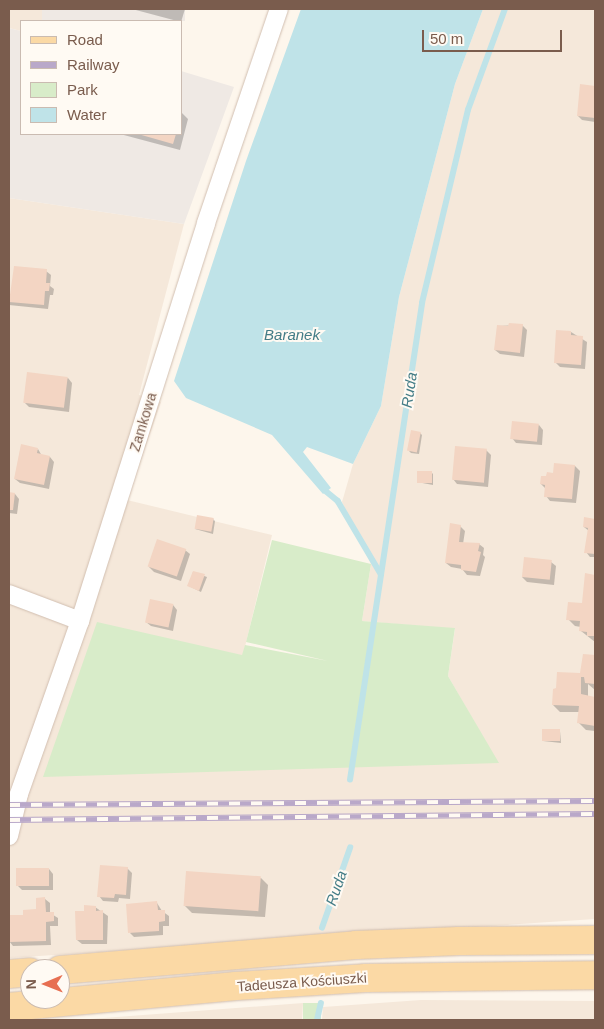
<!DOCTYPE html>
<meta charset="utf-8">
<style>
body{margin:0}
#map{position:relative;width:604px;height:1029px;overflow:hidden;background:#fdf6ec;font-family:Arial,sans-serif}
div>[style]{position:absolute}
.residential>*{inset:0;background:#f5e8da}
.industrial>*{inset:0;background:#efe9e4;transform-origin:0 0}
.green>*{inset:0;background:#d8ecc9;transform-origin:0 0}
.water>*{inset:0;background:#bfe3e8}
.shadow>*{inset:0;background:#0003}
.stream>*{height:5.5px;margin:-2.75px;padding:0 2.75px;transform-origin:2.75px;border-radius:2.75px;background:#bfe3e8}
.building>*{inset:0;background:#f3d5c3;transform-origin:0 0}
.roads{filter:drop-shadow(0 0 1px #d1beb0) drop-shadow(0 0 1px #d1beb0)}
.street>*{height:18px;margin:-9px;padding:0 9px;transform-origin:9px;border-radius:9px;background:#fff}
.primary>*{height:28px;margin:-14px;padding:0 14px;transform-origin:14px;border-radius:14px;background:#fbd9a5}
.rail>*{height:5.5px;margin-top:-2.75px;transform-origin:0;background:repeating-linear-gradient(90deg,#fffaf3 0 11px,#b9a8c9 0 22px);box-sizing:border-box;border-block:1px solid #b9a8c9}
span{translate:-50% -50%;white-space:nowrap;text-align:center;line-height:1.15;-webkit-text-stroke:4px #fffaf3;paint-order:stroke}
.street-label{font-size:14px;color:#7a5c4d}
.water-label{font-size:15px;color:#437c86;font-style:italic}
.frame{position:absolute;inset:0;border:10px solid #7a5c4d;pointer-events:none}
.legend{position:absolute;left:20px;top:20px;width:162px;height:115px;box-sizing:border-box;background:#fffaf3;border:1px solid #cabbb1;margin:0;padding:6px 9px;list-style:none;font-size:15px;color:#7a5c4d}
.legend li{display:flex;align-items:center;gap:10px;height:25px}
.legend b{width:25px;border:1px solid #cabbb1}
.north{position:absolute;left:20px;top:959px;width:50px;height:50px;box-sizing:border-box;background:#fffaf3;border:1px solid #cabbb1;border-radius:50%;rotate:269deg;font-size:14px;font-weight:700;line-height:20px;text-align:center;color:#7a5c4d}
.north::after{content:'';display:block;margin:auto;width:18px;height:22px;background:#e76f51;clip-path:polygon(50% 0,100% 100%,50% 72%,0 100%)}
.scale{position:absolute;left:422px;top:30px;width:140px;height:22px;box-sizing:border-box;border:2px solid #7a5c4d;border-top:0;padding-left:6px;font-size:15px;line-height:18px;white-space:nowrap;color:#7a5c4d;-webkit-text-stroke:4px #fffaf3;paint-order:stroke}
</style>
<div id="map">
<div class="residential">
<i style="clip-path:polygon(9px 9px,42px 9px,42px 21px,21px 21px,21px 31px,9px 28px)"></i>
<i style="clip-path:polygon(483px 9px,595px 9px,595px 919px,9px 958px,9px 198px,184px 224px,139px 395px,161px 402px,127px 500px,272px 535px,243px 655px,498px 763px,448px 676px,455px 629px,362px 621px,371px 564px,342px 502px,353px 464px,381px 406px,399px 297px,455px 84px)"></i>
<i style="clip-path:polygon(421px 1000px,595px 1001px,595px 1020px,322px 1020px,323px 1007px)"></i>
<i style="clip-path:polygon(303px 1003px,302px 1020px,77px 1020px)"></i>
</div>
<div class="industrial">
<i style="left:42px;top:9px;width:143px;height:12px"></i>
<i style="clip-path:polygon(9px 28px,21px 31px,21px 134px,181px 134px,181px 71px,234px 87px,184px 224px,9px 198px)"></i>
</div>
<div class="green">
<i style="clip-path:polygon(272px 540px,371px 564px,362px 621px,455px 628px,448px 676px,499px 763px,43px 777px,97px 622px,242px 655px,245px 645px,328px 661px,246px 642px)"></i>
<i style="left:303px;top:1003px;width:18px;height:17px"></i>
</div>
<div class="water">
<i style="clip-path:polygon(301px 9px,483px 9px,455px 84px,399px 297px,381px 406px,353px 464px,307px 447px,303px 452px,331px 488px,323px 494px,272px 435px,186px 398px,174px 381px,246px 161px)"></i>
</div>
<div class="shadow">
<i style="clip-path:polygon(132px 9px,185px 9px,181px 22px)"></i>
<i style="clip-path:polygon(581px 86px,595px 87px,595px 122px,582px 120px,578px 116px)"></i>
<i style="clip-path:polygon(181px 112px,188px 119px,180px 150px,120px 134px,181px 134px)"></i>
<i style="clip-path:polygon(46px 271px,51px 275px,50px 286px,54px 289px,53px 295px,50px 295px,48px 309px,9px 305px,9px 294px,12px 294px)"></i>
<i style="clip-path:polygon(522px 325px,527px 330px,524px 357px,500px 354px,495px 350px,498px 326px)"></i>
<i style="clip-path:polygon(571px 332px,587px 342px,585px 369px,560px 367px,555px 362px)"></i>
<i style="clip-path:polygon(68px 378px,72px 383px,69px 412px,29px 407px,24px 402px)"></i>
<i style="clip-path:polygon(539px 425px,543px 430px,542px 445px,516px 443px,512px 438px)"></i>
<i style="clip-path:polygon(420px 433px,422px 435px,419px 454px,411px 453px,409px 451px)"></i>
<i style="clip-path:polygon(38px 449px,42px 456px,50px 457px,54px 462px,49px 489px,20px 483px,15px 479px)"></i>
<i style="clip-path:polygon(486px 450px,491px 455px,488px 487px,457px 484px,453px 479px)"></i>
<i style="clip-path:polygon(555px 464px,575px 466px,580px 471px,576px 503px,550px 501px,546px 496px,546px 489px,541px 484px,547px 477px,554px 474px)"></i>
<i style="clip-path:polygon(432px 473px,433px 474px,433px 485px,417px 482px)"></i>
<i style="clip-path:polygon(9px 493px,15px 494px,19px 499px,17px 514px,9px 513px)"></i>
<i style="clip-path:polygon(213px 519px,215px 521px,213px 534px,195px 529px)"></i>
<i style="clip-path:polygon(586px 519px,595px 520px,595px 557px,590px 557px,586px 552px,589px 531px,584px 527px)"></i>
<i style="clip-path:polygon(460px 526px,465px 531px,463px 544px,479px 544px,484px 548px,483px 555px,485px 557px,480px 576px,467px 575px,462px 569px,451px 567px,446px 563px)"></i>
<i style="clip-path:polygon(185px 550px,190px 554px,181px 581px,154px 572px,149px 567px)"></i>
<i style="clip-path:polygon(551px 562px,556px 566px,554px 585px,527px 582px,522px 577px)"></i>
<i style="clip-path:polygon(193px 572px,207px 577px,201px 592px,189px 586px)"></i>
<i style="clip-path:polygon(586px 575px,595px 576px,595px 642px,581px 631px,581px 627px,575px 626px,568px 619px,583px 605px)"></i>
<i style="clip-path:polygon(173px 605px,177px 610px,173px 631px,151px 626px,146px 622px)"></i>
<i style="clip-path:polygon(584px 655px,595px 657px,595px 690px,588px 684px,588px 697px,595px 698px,595px 731px,586px 730px,579px 723px,580px 712px,560px 712px,553px 705px,581px 674px)"></i>
<i style="clip-path:polygon(560px 731px,561px 743px,543px 741px)"></i>
<i style="clip-path:polygon(127px 868px,132px 873px,130px 899px,119px 898px,118px 902px,103px 901px,99px 896px)"></i>
<i style="clip-path:polygon(49px 869px,53px 874px,53px 890px,22px 890px,17px 885px)"></i>
<i style="clip-path:polygon(261px 878px,268px 885px,265px 917px,192px 913px,185px 906px)"></i>
<i style="clip-path:polygon(45px 899px,50px 903px,50px 913px,58px 918px,58px 926px,50px 926px,51px 945px,13px 946px,9px 941px,9px 917px,24px 916px,37px 910px)"></i>
<i style="clip-path:polygon(157px 903px,162px 911px,169px 916px,169px 926px,163px 926px,163px 935px,134px 937px,130px 933px)"></i>
<i style="clip-path:polygon(95px 907px,108px 916px,107px 944px,82px 944px,77px 940px,85px 912px)"></i>
</div>
<div class="stream">
<i style="left:327px;top:492px;width:14px;rotate:39deg"></i>
<i style="left:338px;top:501px;width:85px;rotate:59.5deg"></i>
<i style="left:350px;top:780px;width:482px;rotate:-81.4deg"></i>
<i style="left:422px;top:303px;width:198px;rotate:-76.6deg"></i>
<i style="left:468px;top:110px;width:108px;rotate:-69.9deg"></i>
<i style="left:322px;top:928px;width:85px;rotate:-70.7deg"></i>
<i style="left:317px;top:1020px;width:17px;rotate:-77deg"></i>
</div>
<div class="building">
<i style="clip-path:polygon(580px 84px,595px 86px,595px 118px,577px 116px)"></i>
<i style="clip-path:polygon(138px 134px,176px 134px,173px 144px)"></i>
<i style="clip-path:polygon(14px 266px,47px 269px,46px 283px,50px 283px,49px 291px,45px 291px,44px 305px,9px 302px)"></i>
<i style="clip-path:polygon(509px 323px,523px 324px,520px 353px,494px 350px,497px 325px,508px 326px)"></i>
<i style="clip-path:polygon(556px 330px,571px 331px,571px 335px,583px 336px,581px 365px,554px 363px)"></i>
<i style="left:27px;top:372px;width:41px;height:31px;rotate:7deg"></i>
<i style="left:512px;top:421px;width:27px;height:18px;rotate:6deg"></i>
<i style="left:411px;top:430px;width:10px;height:21px;rotate:11deg"></i>
<i style="clip-path:polygon(21px 444px,38px 448px,37px 453px,50px 456px,44px 485px,14px 479px)"></i>
<i style="left:455px;top:446px;width:32px;height:34px;rotate:5deg"></i>
<i style="clip-path:polygon(554px 463px,575px 465px,572px 499px,544px 497px,545px 485px,540px 484px,541px 476px,546px 476px,547px 472px,553px 473px)"></i>
<i style="left:417px;top:471px;width:15px;height:12px"></i>
<i style="clip-path:polygon(9px 492px,15px 493px,13px 510px,9px 510px)"></i>
<i style="left:197px;top:515px;width:17px;height:14px;rotate:10deg"></i>
<i style="clip-path:polygon(584px 517px,595px 519px,595px 554px,584px 553px,588px 528px,583px 527px)"></i>
<i style="clip-path:polygon(450px 523px,461px 525px,459px 542px,480px 543px,478px 551px,481px 552px,476px 572px,461px 570px,461px 565px,445px 563px)"></i>
<i style="left:157px;top:539px;width:31px;height:29px;rotate:19deg"></i>
<i style="left:524px;top:557px;width:28px;height:20px;rotate:6deg"></i>
<i style="clip-path:polygon(193px 571px,205px 574px,199px 591px,187px 586px)"></i>
<i style="clip-path:polygon(585px 573px,595px 575px,595px 636px,587px 636px,587px 632px,579px 631px,580px 621px,566px 620px,568px 602px,582px 603px)"></i>
<i style="left:150px;top:599px;width:24px;height:24px;rotate:12deg"></i>
<i style="clip-path:polygon(583px 654px,595px 655px,595px 684px,585px 683px,584px 677px,581px 677px,581px 694px,595px 697px,595px 726px,577px 723px,579px 706px,552px 705px,553px 689px,556px 688px,557px 672px,580px 673px)"></i>
<i style="left:542px;top:729px;width:18px;height:12px"></i>
<i style="clip-path:polygon(100px 865px,128px 867px,126px 895px,115px 894px,114px 898px,97px 897px)"></i>
<i style="left:16px;top:868px;width:33px;height:18px"></i>
<i style="left:186px;top:871px;width:75px;height:35px;rotate:4deg"></i>
<i style="clip-path:polygon(45px 897px,46px 912px,54px 912px,54px 921px,46px 922px,46px 941px,9px 942px,9px 915px,23px 915px,23px 910px,36px 909px,36px 898px)"></i>
<i style="clip-path:polygon(157px 901px,158px 910px,165px 910px,165px 921px,159px 922px,159px 931px,128px 933px,126px 904px)"></i>
<i style="clip-path:polygon(84px 905px,96px 906px,96px 911px,103px 910px,103px 940px,76px 940px,75px 911px,84px 911px)"></i>
</div>
<div class="roads">
<div class="street">
<i style="left:9px;top:594px;width:76px;rotate:20.8deg"></i>
<i style="left:9px;top:836px;width:43px;rotate:-76.6deg"></i>
<i style="left:19px;top:794px;width:183px;rotate:-70.6deg"></i>
<i style="left:80px;top:621px;width:417px;rotate:-72.4deg"></i>
<i style="left:206px;top:223px;width:226px;rotate:-71.2deg"></i>
</div>
<div class="primary">
<i style="left:60px;top:970px;width:297px;rotate:-4.8deg"></i>
<i style="left:356px;top:945px;width:103px;rotate:-2.2deg"></i>
<i style="left:459px;top:941px;width:136px;rotate:-0.4deg"></i>
<i style="left:9px;top:974px;width:21px;rotate:-5deg"></i>
<i style="left:9px;top:1007px;width:228px;rotate:-5.3deg"></i>
<i style="left:236px;top:986px;width:129px;rotate:-3.5deg"></i>
<i style="left:365px;top:978px;width:230px;rotate:-0.7deg"></i>
</div>
</div>
<div class="rail">
<i style="left:9px;top:805px;width:586px;rotate:-0.39deg"></i>
<i style="left:9px;top:820px;width:586px;rotate:-0.59deg"></i>
</div>
<div class="street-label">
<span style="left:143px;top:422px;rotate:-73deg">Zamkowa</span>
<span style="left:302px;top:982px;rotate:-4deg">Tadeusza Kościuszki</span>
</div>
<div class="water-label">
<span style="left:292px;top:335px">Baranek</span>
<span style="left:409px;top:390px;rotate:-81deg">Ruda</span>
<span style="left:336px;top:888px;rotate:-71deg">Ruda</span>
</div>
<div class="frame"></div>
<ul class="legend">
<li><b style="height:6px;background:#fbd9a5"></b>Road</li>
<li><b style="height:6px;background:#b9a8c9"></b>Railway</li>
<li><b style="height:14px;background:#d8ecc9"></b>Park</li>
<li><b style="height:14px;background:#bfe3e8"></b>Water</li>
</ul>
<div class="north">N</div>
<div class="scale">50 m</div>
</div>
